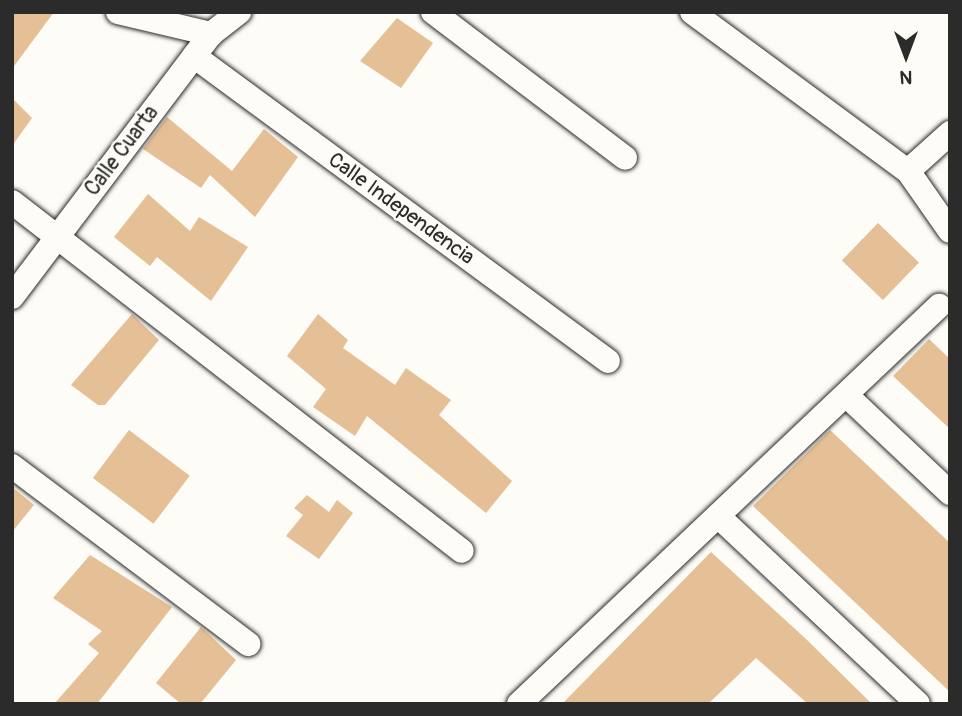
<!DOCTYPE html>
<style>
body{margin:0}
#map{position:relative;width:962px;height:716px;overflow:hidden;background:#fdfcf7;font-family:Pangolin,sans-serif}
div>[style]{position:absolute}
.building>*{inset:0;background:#e5bf95;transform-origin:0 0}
.roads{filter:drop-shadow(0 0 2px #2b2b2b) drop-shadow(0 0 2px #2b2b2b)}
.minor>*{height:24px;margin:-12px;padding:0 12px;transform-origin:12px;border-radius:12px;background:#fdfcf7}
span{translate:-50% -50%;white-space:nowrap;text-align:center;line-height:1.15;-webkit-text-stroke:5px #fdfcf7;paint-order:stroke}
.street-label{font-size:21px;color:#2b2b2b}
.frame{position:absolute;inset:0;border:14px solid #2b2b2b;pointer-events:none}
.north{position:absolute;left:871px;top:21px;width:70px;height:70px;-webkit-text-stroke:5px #fdfcf7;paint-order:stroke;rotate:180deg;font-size:19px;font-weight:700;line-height:28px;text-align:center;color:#2b2b2b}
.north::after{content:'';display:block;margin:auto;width:24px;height:32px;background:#2b2b2b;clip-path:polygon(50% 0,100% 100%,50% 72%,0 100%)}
</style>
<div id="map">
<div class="building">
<i style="clip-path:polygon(12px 12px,54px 12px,12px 69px)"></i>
<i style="clip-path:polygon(397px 18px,433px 43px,401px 88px,360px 61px)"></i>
<i style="clip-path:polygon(12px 98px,32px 118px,12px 146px)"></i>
<i style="clip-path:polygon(167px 117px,232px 171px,264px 129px,298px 157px,255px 217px,210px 175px,201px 188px,143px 149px)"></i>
<i style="clip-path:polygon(148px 194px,190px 231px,199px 217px,248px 247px,211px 301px,157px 257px,150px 266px,114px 237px)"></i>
<i style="left:878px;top:223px;width:57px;height:52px;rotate:44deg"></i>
<i style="clip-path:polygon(132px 314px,159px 340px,105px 405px,98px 405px,71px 385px)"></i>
<i style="clip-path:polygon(318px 314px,348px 340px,343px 348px,395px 385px,406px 368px,451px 400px,439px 415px,512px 481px,486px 513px,367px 416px,355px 436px,313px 407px,326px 389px,287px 356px)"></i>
<i style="clip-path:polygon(929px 339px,950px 359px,950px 429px,893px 376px)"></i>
<i style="left:129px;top:430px;width:76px;height:60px;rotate:37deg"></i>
<i style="clip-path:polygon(830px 430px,950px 543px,950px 692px,753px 506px)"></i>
<i style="clip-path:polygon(12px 487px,34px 505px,12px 532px)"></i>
<i style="clip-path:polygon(307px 495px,329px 512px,337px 500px,353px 513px,319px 559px,286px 536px,303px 515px,294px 508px)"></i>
<i style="clip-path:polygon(711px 552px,806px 639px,872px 704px,808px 704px,756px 658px,708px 704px,562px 704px)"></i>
<i style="clip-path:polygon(90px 555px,172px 607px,97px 704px,54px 704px,99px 653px,88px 644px,102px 631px,53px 598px)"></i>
<i style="clip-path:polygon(201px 627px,236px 660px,200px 704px,181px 704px,156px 683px)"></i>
</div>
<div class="roads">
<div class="minor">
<i style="left:118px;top:12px;width:96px;rotate:13.3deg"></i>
<i style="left:433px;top:12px;width:241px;rotate:37.2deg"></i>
<i style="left:692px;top:12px;width:268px;rotate:36.4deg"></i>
<i style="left:908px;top:171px;width:73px;rotate:55deg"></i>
<i style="left:194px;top:56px;width:514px;rotate:36.38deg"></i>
<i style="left:908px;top:171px;width:57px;rotate:-42.1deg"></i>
<i style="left:12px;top:202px;width:569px;rotate:37.8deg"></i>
<i style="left:12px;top:297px;width:330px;rotate:-52.9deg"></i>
<i style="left:211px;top:34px;width:36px;rotate:-38deg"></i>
<i style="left:846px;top:395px;width:143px;rotate:43.3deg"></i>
<i style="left:12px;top:466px;width:296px;rotate:37deg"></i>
<i style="left:718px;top:516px;width:274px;rotate:43.2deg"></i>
<i style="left:519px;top:704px;width:579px;rotate:-43.46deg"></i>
</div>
</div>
<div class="street-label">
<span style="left:122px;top:151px;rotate:-53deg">Calle Cuarta</span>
<span style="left:401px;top:209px;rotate:36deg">Calle Independencia</span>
</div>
<div class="frame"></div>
<div class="north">N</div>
</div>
